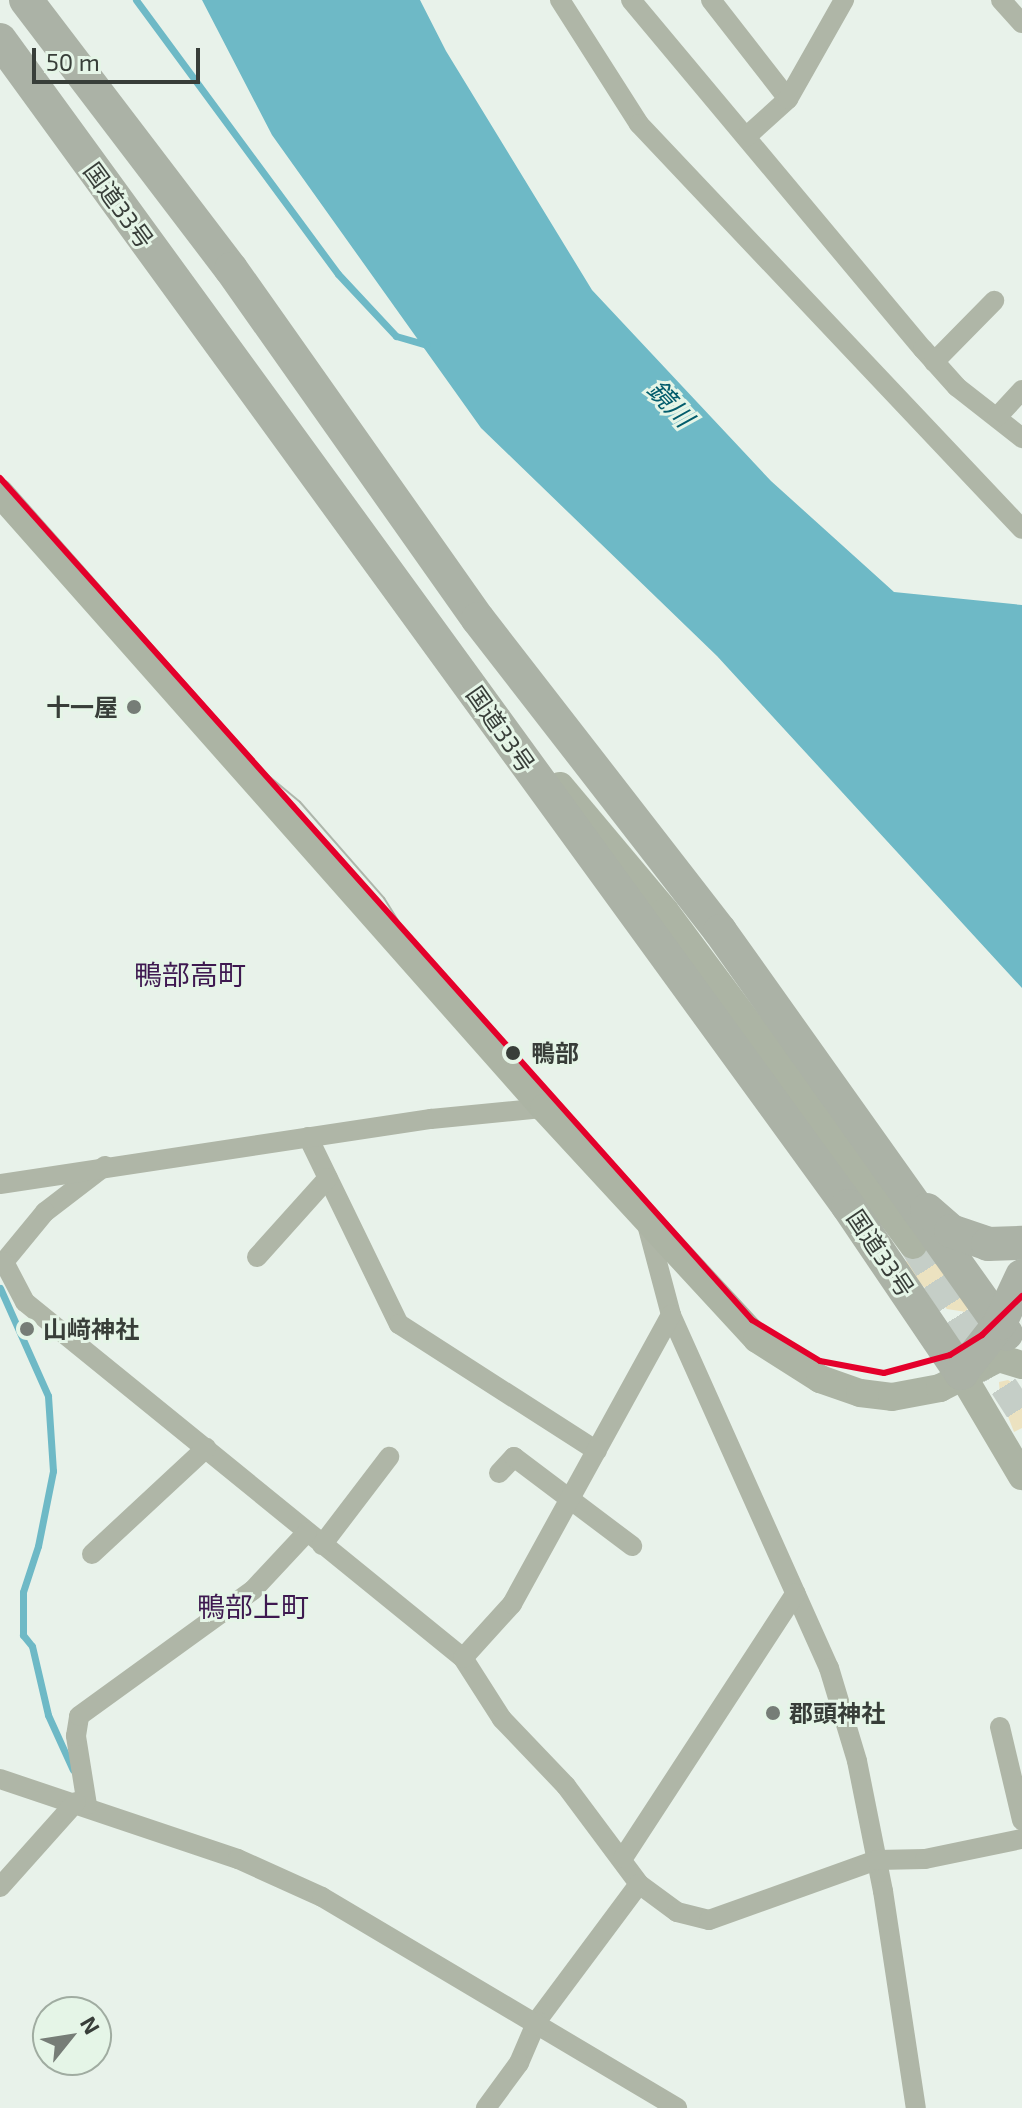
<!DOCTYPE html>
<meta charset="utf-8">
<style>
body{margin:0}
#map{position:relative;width:1022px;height:2108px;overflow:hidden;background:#e8f2ea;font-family:"Exo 2","Noto Sans JP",sans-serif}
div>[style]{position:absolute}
.green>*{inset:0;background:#ece2c0}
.water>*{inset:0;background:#6eb9c6}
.stream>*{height:7px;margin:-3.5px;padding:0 3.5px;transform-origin:3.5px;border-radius:3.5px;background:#6eb9c6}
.secondary-tunnel>*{height:28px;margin-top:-14px;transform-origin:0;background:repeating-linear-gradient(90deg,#c5cec7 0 28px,transparent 0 42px)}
.minor>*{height:20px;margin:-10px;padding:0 10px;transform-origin:10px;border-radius:10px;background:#afb6a7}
.secondary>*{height:28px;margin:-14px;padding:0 14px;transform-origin:14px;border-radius:14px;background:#acb4a4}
.trunk>*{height:34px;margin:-17px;padding:0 17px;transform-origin:17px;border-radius:17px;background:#abb2a6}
.tram>*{height:2px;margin:-1px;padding:0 1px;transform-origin:1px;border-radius:1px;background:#aeb6ab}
.tram-1>*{height:6px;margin:-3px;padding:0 3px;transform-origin:3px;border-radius:3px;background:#e4002b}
.dots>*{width:22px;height:22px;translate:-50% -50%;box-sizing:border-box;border:4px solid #e5f5e7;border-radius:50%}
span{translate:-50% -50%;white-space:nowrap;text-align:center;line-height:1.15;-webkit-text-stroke:6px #e5f5e7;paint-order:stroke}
.street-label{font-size:24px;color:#383e39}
.poi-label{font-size:24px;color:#383e39;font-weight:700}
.right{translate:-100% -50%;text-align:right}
.left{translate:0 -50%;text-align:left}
.stop-label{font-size:24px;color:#383e39;font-weight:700}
.water-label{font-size:26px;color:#025c6c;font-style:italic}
.quarter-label{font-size:28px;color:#3e1950}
.north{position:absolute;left:32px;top:1996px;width:80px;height:80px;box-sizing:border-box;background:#e5f5e7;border:2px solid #a0aca1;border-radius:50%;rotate:60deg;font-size:22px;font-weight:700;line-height:32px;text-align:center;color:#383e39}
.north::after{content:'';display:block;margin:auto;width:28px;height:36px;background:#767d77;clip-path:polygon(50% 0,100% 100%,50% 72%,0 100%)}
.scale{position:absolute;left:32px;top:48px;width:168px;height:36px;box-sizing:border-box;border:4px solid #383e39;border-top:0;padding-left:10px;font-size:24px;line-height:28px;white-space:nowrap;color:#383e39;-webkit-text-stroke:6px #e5f5e7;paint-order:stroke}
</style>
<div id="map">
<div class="green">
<i style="clip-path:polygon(928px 1247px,969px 1306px,966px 1312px,947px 1309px,901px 1265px)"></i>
<i style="clip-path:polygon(1008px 1380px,1022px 1389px,1022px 1428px,1014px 1432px,1000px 1396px,999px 1382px)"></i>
</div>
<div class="water">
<i style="clip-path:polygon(202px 0,420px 0,446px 51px,592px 290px,771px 481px,894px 592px,1022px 605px,1022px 988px,717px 656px,481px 428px,272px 135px)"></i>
</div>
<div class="stream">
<i style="left:136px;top:0;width:340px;rotate:53.6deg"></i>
<i style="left:338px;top:274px;width:85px;rotate:46.9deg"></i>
<i style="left:396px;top:336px;width:32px;rotate:16deg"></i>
<i style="left:0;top:1288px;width:118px;rotate:66deg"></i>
<i style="left:48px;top:1396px;width:75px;rotate:86.2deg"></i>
<i style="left:53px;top:1471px;width:76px;rotate:101.3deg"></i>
<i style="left:38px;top:1546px;width:48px;rotate:108.1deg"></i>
<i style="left:23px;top:1592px;width:43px;rotate:90deg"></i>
<i style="left:23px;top:1635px;width:14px;rotate:51deg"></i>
<i style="left:32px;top:1646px;width:71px;rotate:76.9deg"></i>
<i style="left:48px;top:1715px;width:60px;rotate:65.6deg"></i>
</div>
<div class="secondary-tunnel">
<i style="left:913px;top:1245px;width:202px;rotate:57.3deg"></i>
</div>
<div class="minor">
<i style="left:560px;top:0;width:147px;rotate:57.5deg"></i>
<i style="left:639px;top:124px;width:557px;rotate:46.6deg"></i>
<i style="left:631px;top:0;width:455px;rotate:50.1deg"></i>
<i style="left:923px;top:349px;width:51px;rotate:48.2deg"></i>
<i style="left:957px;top:387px;width:83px;rotate:38.1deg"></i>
<i style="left:711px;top:0;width:125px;rotate:52.1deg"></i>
<i style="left:1001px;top:0;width:31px;rotate:48deg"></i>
<i style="left:746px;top:137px;width:57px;rotate:-42.1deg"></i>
<i style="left:788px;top:99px;width:114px;rotate:-60.5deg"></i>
<i style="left:934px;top:362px;width:86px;rotate:-45.5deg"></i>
<i style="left:997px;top:417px;width:37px;rotate:-47deg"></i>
<i style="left:308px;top:1137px;width:208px;rotate:64.1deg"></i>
<i style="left:399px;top:1324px;width:235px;rotate:32.7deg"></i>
<i style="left:105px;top:1166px;width:76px;rotate:142.5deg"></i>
<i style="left:45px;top:1212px;width:65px;rotate:129.4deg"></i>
<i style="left:4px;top:1262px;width:45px;rotate:62.3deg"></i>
<i style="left:25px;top:1302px;width:564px;rotate:39.1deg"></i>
<i style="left:463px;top:1658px;width:72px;rotate:57.4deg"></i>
<i style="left:502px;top:1719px;width:93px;rotate:46.3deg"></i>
<i style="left:566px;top:1786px;width:122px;rotate:53.3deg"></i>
<i style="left:639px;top:1884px;width:171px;rotate:126.7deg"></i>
<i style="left:537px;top:2021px;width:46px;rotate:113.2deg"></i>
<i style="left:519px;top:2063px;width:56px;rotate:126.3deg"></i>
<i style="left:0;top:1184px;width:436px;rotate:-8.6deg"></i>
<i style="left:431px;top:1119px;width:114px;rotate:-5.6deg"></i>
<i style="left:645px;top:1217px;width:101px;rotate:75.1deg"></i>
<i style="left:671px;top:1315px;width:387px;rotate:65.9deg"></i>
<i style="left:829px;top:1668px;width:97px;rotate:73.2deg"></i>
<i style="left:857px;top:1761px;width:133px;rotate:78.7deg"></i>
<i style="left:883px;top:1891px;width:219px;rotate:81.4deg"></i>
<i style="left:257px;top:1257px;width:106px;rotate:-48.1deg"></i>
<i style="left:499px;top:1473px;width:22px;rotate:-47deg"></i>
<i style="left:514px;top:1457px;width:148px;rotate:37deg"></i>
<i style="left:322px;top:1545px;width:111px;rotate:-52.7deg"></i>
<i style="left:92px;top:1554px;width:156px;rotate:-42.9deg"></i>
<i style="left:463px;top:1658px;width:73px;rotate:-47.8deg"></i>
<i style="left:512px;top:1604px;width:330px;rotate:-61.2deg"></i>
<i style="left:1000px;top:1727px;width:96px;rotate:76.7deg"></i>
<i style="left:0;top:1779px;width:251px;rotate:18.6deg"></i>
<i style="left:238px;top:1859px;width:92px;rotate:24.3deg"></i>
<i style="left:322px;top:1897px;width:413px;rotate:30.7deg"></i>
<i style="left:87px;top:1805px;width:70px;rotate:-99.1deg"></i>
<i style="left:76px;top:1736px;width:20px;rotate:-81deg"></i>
<i style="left:79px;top:1716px;width:215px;rotate:-35.9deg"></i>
<i style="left:253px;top:1590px;width:79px;rotate:-47deg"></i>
<i style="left:623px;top:1858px;width:316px;rotate:-56.9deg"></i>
<i style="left:639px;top:1884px;width:47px;rotate:36.4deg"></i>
<i style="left:677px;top:1912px;width:33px;rotate:14deg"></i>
<i style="left:709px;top:1920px;width:178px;rotate:-19.7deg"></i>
<i style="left:877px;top:1860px;width:48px;rotate:-1.2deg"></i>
<i style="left:925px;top:1859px;width:99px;rotate:-11.7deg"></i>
<i style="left:0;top:1887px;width:114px;rotate:-48.2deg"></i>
</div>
<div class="secondary">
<i style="left:0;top:493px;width:821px;rotate:48.51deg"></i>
<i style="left:544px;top:1108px;width:314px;rotate:47.3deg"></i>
<i style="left:757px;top:1339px;width:75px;rotate:32.4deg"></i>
<i style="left:820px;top:1379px;width:42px;rotate:19.3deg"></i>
<i style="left:860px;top:1393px;width:32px;rotate:7deg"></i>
<i style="left:892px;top:1397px;width:49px;rotate:-10.6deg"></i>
<i style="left:940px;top:1388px;width:66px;rotate:-27deg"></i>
<i style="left:999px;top:1358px;width:24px;rotate:17deg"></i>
<i style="left:560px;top:786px;width:163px;rotate:50deg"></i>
<i style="left:665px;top:911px;width:416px;rotate:53.4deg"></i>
<i style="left:961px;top:1373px;width:120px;rotate:59.4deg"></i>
</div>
<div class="trunk">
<i style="left:26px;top:0;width:338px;rotate:52.7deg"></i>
<i style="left:231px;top:269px;width:428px;rotate:54.8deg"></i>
<i style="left:478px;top:619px;width:395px;rotate:52.2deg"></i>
<i style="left:720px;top:931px;width:494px;rotate:54.6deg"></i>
<i style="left:0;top:40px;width:1442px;rotate:53.97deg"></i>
<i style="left:848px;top:1206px;width:202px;rotate:55.9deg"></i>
<i style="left:927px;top:1210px;width:32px;rotate:41deg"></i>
<i style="left:951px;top:1231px;width:39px;rotate:19deg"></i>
<i style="left:988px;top:1244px;width:34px;rotate:-2deg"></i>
<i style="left:961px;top:1373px;width:63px;rotate:-52deg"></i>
<i style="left:1000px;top:1323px;width:52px;rotate:-64.9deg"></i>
</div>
<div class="tram">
<i style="left:259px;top:768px;width:53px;rotate:39.7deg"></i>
<i style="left:300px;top:802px;width:128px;rotate:48.8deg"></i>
<i style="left:384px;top:898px;width:53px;rotate:58.1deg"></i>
</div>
<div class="tram-1">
<i style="left:0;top:478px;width:1129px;rotate:48.23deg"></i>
<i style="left:752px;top:1320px;width:79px;rotate:31.1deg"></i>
<i style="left:820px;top:1361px;width:65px;rotate:10.6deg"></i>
<i style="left:884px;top:1373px;width:68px;rotate:-15.3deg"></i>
<i style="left:950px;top:1355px;width:38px;rotate:-32deg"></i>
<i style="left:982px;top:1335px;width:56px;rotate:-44.3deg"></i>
</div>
<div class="dots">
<i style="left:134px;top:707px;background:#767d77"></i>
<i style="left:513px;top:1053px;background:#383e39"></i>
<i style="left:27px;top:1329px;background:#767d77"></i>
<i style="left:773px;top:1713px;background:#767d77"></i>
</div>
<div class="street-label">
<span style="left:119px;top:205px;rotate:54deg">国道33号</span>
<span style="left:501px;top:729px;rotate:55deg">国道33号</span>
<span style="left:881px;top:1253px;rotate:56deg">国道33号</span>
</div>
<div class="poi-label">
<span class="right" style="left:118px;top:707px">十一屋</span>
<span class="left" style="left:43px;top:1329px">山﨑神社</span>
<span class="left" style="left:789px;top:1713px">郡頭神社</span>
</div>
<div class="stop-label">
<span class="left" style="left:531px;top:1053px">鴨部</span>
</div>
<div class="water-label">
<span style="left:671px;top:403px;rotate:47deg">鏡川</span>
</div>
<div class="quarter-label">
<span style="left:190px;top:974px">鴨部高町</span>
<span style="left:253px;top:1606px">鴨部上町</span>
</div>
<div class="north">N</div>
<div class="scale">50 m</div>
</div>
